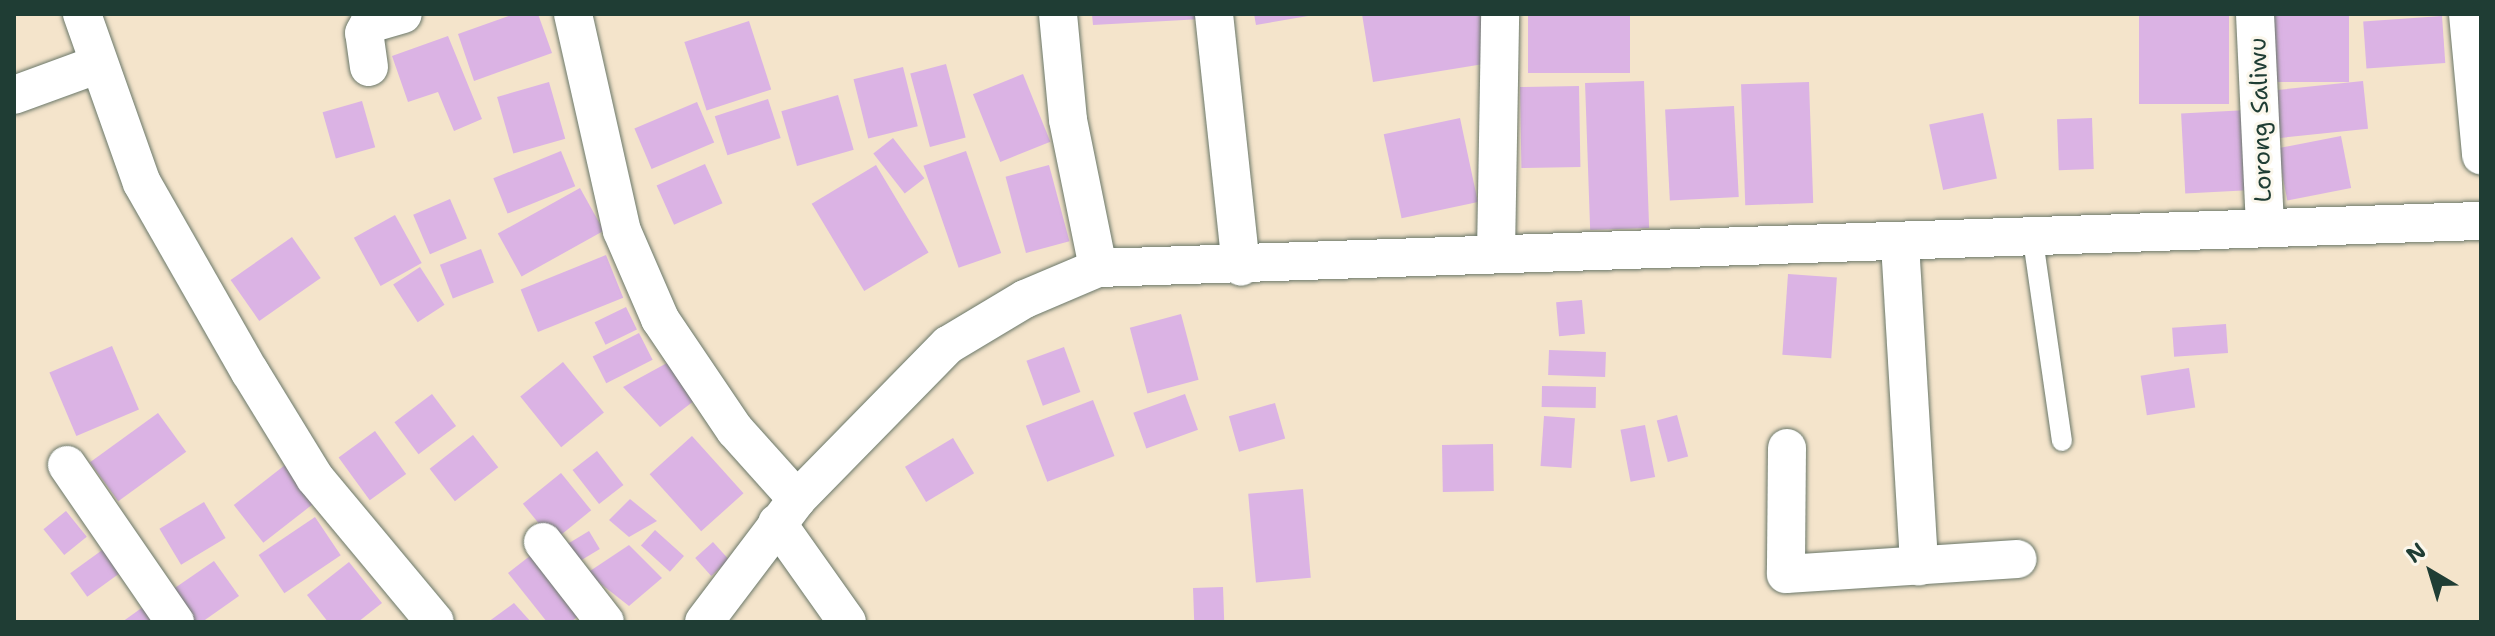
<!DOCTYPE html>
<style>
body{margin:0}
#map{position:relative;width:2495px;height:636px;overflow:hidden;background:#f4e4cb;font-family:"Shantell Sans",sans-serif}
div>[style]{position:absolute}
.building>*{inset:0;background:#dbb3e4;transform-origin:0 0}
.roads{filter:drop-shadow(0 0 2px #6a7769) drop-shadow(0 0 2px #6a7769)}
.service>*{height:20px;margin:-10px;padding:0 10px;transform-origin:10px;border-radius:10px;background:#fff}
.minor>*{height:38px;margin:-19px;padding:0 19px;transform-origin:19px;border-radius:19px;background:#fff}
span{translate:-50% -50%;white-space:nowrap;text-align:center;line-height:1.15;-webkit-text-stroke:6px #fbf7ec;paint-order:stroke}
.street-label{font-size:24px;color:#1f3d34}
.frame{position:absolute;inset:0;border:16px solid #1f3d34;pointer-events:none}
.north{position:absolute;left:2391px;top:532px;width:80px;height:80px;-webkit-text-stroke:6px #fbf7ec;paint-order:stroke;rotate:322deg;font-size:22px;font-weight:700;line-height:32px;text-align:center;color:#1f3d34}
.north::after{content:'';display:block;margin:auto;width:28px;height:36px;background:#1f3d34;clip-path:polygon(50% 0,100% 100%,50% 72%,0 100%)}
</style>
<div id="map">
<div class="building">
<i style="clip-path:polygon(514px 14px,538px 14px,552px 53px,474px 81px,458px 34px)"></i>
<i style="clip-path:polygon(1092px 14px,1201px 14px,1202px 19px,1093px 25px)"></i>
<i style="clip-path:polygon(1254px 14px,1308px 14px,1308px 16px,1256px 25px)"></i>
<i style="clip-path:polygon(1362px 14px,1488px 14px,1496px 62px,1373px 82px)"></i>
<i style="left:1528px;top:14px;width:102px;height:59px"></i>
<i style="left:2139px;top:14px;width:90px;height:90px"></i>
<i style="left:2273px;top:14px;width:76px;height:68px"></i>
<i style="left:2442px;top:16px;width:47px;height:79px;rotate:86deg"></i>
<i style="left:749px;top:21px;width:72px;height:68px;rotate:72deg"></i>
<i style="clip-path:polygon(448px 36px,482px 119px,454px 131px,438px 92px,408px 102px,392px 56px)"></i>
<i style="left:946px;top:64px;width:76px;height:37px;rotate:75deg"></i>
<i style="left:903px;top:67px;width:61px;height:51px;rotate:76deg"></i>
<i style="left:1023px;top:74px;width:73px;height:54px;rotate:68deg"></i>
<i style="left:1644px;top:81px;width:147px;height:59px;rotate:88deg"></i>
<i style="left:2363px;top:81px;width:48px;height:89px;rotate:84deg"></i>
<i style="left:549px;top:82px;width:59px;height:54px;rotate:74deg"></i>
<i style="left:1809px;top:82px;width:121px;height:68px;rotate:88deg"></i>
<i style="left:1579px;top:86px;width:81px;height:59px;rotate:89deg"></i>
<i style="left:838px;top:95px;width:57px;height:59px;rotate:74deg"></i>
<i style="left:768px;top:99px;width:41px;height:56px;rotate:72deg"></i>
<i style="left:362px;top:101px;width:48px;height:41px;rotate:74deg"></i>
<i style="left:697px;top:102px;width:44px;height:68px;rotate:67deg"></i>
<i style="left:1734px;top:106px;width:91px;height:69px;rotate:87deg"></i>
<i style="left:2248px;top:110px;width:80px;height:67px;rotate:87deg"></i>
<i style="left:1983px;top:113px;width:67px;height:55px;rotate:78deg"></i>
<i style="left:1460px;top:118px;width:86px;height:78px;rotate:78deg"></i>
<i style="left:2092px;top:118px;width:51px;height:35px;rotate:88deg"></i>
<i style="left:2341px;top:136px;width:53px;height:65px;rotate:79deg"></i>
<i style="left:893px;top:138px;width:51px;height:25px;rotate:52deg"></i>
<i style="left:561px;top:151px;width:38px;height:73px;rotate:68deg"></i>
<i style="left:966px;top:151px;width:108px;height:45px;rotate:71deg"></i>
<i style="left:705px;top:164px;width:43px;height:53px;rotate:66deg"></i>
<i style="left:876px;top:165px;width:102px;height:75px;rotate:59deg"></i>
<i style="left:1049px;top:165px;width:79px;height:45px;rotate:75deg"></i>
<i style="left:580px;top:188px;width:49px;height:94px;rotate:61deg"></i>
<i style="left:450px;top:199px;width:43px;height:40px;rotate:67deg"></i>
<i style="left:395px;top:215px;width:55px;height:47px;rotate:61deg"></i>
<i style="left:292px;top:237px;width:50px;height:75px;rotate:55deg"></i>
<i style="left:481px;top:249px;width:36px;height:44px;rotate:69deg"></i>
<i style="left:606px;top:255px;width:46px;height:92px;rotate:68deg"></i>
<i style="left:420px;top:267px;width:45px;height:32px;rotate:57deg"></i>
<i style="left:1788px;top:274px;width:49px;height:81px;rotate:4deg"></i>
<i style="left:1582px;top:300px;width:34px;height:26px;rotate:85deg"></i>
<i style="left:626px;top:307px;width:25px;height:35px;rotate:64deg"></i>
<i style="left:1181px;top:314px;width:68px;height:53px;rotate:75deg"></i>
<i style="left:2226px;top:324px;width:29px;height:54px;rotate:86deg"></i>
<i style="left:639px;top:333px;width:30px;height:52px;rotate:63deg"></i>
<i style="left:112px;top:346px;width:69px;height:68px;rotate:67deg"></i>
<i style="left:1064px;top:347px;width:48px;height:40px;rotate:70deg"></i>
<i style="left:1549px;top:350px;width:57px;height:25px;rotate:2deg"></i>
<i style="left:563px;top:362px;width:65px;height:55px;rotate:51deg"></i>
<i style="clip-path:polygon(667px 363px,699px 397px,660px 427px,623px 387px)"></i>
<i style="left:2189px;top:368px;width:40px;height:49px;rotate:81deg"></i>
<i style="left:1542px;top:386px;width:54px;height:21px;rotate:1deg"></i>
<i style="left:432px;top:394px;width:40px;height:47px;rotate:53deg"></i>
<i style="left:1185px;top:394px;width:38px;height:55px;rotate:70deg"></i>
<i style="left:1093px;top:400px;width:60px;height:72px;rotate:69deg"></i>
<i style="left:1275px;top:403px;width:37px;height:48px;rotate:74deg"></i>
<i style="left:158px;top:413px;width:48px;height:84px;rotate:54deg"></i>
<i style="left:1677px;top:415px;width:43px;height:21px;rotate:75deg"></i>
<i style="left:1544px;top:416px;width:31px;height:50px;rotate:4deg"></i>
<i style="left:1645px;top:425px;width:53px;height:25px;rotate:79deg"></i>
<i style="left:375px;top:431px;width:53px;height:45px;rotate:54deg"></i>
<i style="left:473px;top:435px;width:41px;height:55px;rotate:52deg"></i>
<i style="left:692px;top:436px;width:77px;height:57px;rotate:48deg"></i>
<i style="left:953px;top:438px;width:41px;height:56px;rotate:59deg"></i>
<i style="left:1493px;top:444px;width:47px;height:51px;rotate:89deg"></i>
<i style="left:597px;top:451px;width:43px;height:31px;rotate:52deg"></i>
<i style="left:285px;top:465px;width:48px;height:65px;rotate:52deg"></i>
<i style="left:561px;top:473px;width:48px;height:49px;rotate:51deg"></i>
<i style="left:1303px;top:489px;width:89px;height:55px;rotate:85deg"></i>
<i style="clip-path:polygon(630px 499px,657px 521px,629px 537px,609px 520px)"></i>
<i style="left:204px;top:502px;width:42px;height:52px;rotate:59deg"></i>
<i style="left:66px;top:511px;width:33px;height:29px;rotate:51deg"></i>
<i style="left:315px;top:517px;width:46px;height:68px;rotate:56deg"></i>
<i style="left:655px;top:530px;width:39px;height:21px;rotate:42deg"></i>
<i style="left:589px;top:531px;width:21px;height:30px;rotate:59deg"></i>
<i style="left:713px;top:542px;width:24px;height:24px;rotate:48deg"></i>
<i style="clip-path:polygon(629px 545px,662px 578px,629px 606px,587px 573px)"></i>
<i style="left:105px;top:548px;width:29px;height:43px;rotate:54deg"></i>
<i style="clip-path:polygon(535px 552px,582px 613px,571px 622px,547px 622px,508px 573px)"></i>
<i style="clip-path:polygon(214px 561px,239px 596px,202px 622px,189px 622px,169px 592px)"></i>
<i style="clip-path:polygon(349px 562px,382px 603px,358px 622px,328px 622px,307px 595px)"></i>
<i style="left:1223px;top:587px;width:35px;height:30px;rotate:88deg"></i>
<i style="clip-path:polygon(514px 603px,531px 622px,488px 622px)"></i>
<i style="clip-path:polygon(143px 607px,153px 622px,122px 622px)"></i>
</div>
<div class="roads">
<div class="service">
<i style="left:2033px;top:240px;width:203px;rotate:81.8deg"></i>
</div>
<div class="minor">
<i style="left:82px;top:14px;width:179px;rotate:70.5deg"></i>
<i style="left:142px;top:183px;width:218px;rotate:60.3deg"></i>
<i style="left:250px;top:372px;width:124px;rotate:58.5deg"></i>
<i style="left:315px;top:478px;width:187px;rotate:50.2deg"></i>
<i style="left:573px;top:14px;width:222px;rotate:77.3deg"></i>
<i style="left:622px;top:231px;width:96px;rotate:66.6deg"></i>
<i style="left:660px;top:319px;width:134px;rotate:56deg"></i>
<i style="left:735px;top:430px;width:93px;rotate:48.1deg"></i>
<i style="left:1058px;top:14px;width:106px;rotate:84.6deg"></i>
<i style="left:1068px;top:120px;width:151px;rotate:78.5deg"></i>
<i style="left:1214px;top:14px;width:254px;rotate:83.9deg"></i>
<i style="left:2255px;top:14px;width:213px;rotate:87.3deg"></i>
<i style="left:2468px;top:14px;width:142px;rotate:84.7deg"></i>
<i style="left:369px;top:67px;width:34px;rotate:-98deg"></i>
<i style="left:364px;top:33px;width:10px;rotate:-61deg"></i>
<i style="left:369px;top:24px;width:35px;rotate:-16deg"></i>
<i style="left:14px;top:95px;width:87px;rotate:-20.1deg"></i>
<i style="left:1900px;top:243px;width:324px;rotate:86.6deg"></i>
<i style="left:1496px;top:253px;width:239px;rotate:-89deg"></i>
<i style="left:1787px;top:448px;width:126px;rotate:90.5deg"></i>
<i style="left:1786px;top:574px;width:232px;rotate:-3.7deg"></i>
<i style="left:67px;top:465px;width:191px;rotate:55.5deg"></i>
<i style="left:777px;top:523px;width:121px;rotate:54.7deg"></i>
<i style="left:543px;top:542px;width:101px;rotate:52.2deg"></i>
<i style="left:704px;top:622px;width:154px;rotate:-52.9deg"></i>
<i style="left:797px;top:499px;width:216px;rotate:-45.6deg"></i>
<i style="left:948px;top:345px;width:90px;rotate:-30.9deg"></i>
<i style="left:1025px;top:299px;width:79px;rotate:-23deg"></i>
<i style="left:1098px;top:268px;width:1384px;rotate:-1.95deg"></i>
</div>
</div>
<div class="street-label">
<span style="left:2261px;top:120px;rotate:-92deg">Lorong Saliwu</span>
</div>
<div class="frame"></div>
<div class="north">N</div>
</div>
